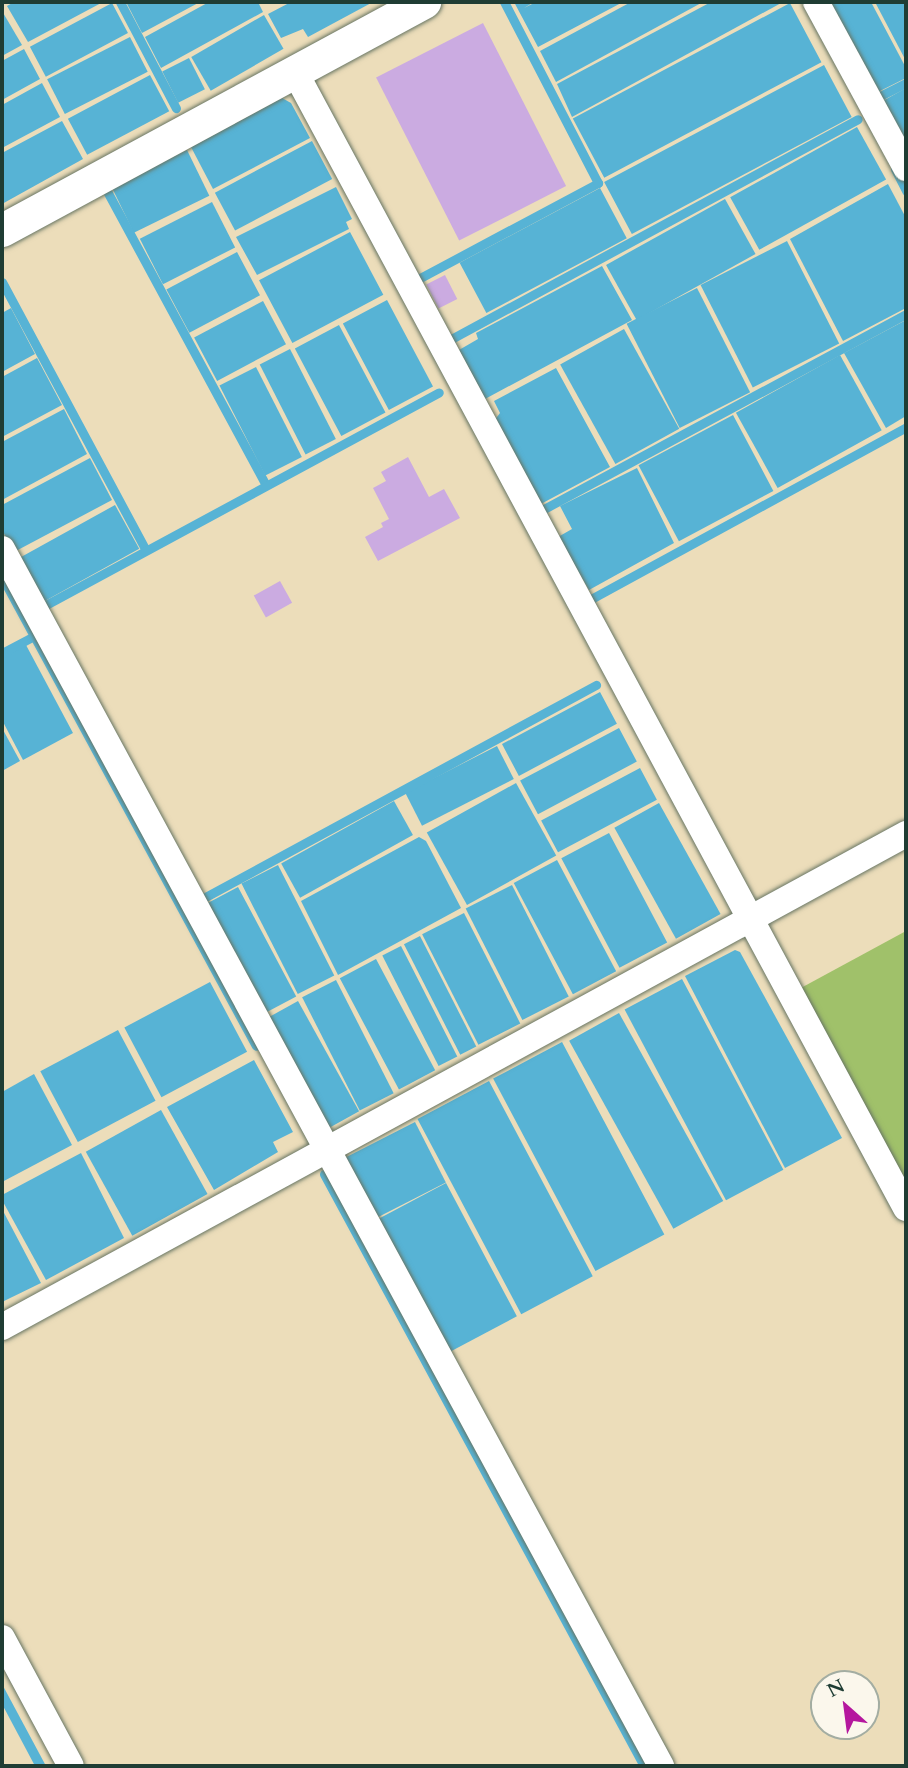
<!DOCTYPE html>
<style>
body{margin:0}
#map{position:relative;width:908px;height:1768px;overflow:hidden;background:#ecddba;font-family:Cardo,serif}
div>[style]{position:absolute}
.green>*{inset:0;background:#a0c16a}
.water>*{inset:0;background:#57b3d5;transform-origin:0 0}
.stream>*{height:9px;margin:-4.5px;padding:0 4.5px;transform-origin:4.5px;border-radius:4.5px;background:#57b3d5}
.building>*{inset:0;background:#cbabe1;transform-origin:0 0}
.roads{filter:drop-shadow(0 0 2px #677563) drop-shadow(0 0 2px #677563)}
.minor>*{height:26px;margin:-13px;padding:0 13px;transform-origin:13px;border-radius:13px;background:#fff}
.tertiary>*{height:33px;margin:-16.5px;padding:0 16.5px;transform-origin:16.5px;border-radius:16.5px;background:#fff}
span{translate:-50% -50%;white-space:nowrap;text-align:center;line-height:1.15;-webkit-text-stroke:5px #fbf7ec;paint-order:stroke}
.frame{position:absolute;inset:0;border:4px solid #1f3d34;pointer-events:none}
.north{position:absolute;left:810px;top:1670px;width:70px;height:70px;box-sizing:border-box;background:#fbf7ec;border:2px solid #a3ada2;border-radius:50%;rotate:332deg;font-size:19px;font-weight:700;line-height:28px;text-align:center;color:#1f3d34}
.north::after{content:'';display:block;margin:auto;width:24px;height:32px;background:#b5179e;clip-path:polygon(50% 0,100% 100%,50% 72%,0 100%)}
</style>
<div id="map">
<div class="green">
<i style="clip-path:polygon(906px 931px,906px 1187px,799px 989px)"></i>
</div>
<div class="water">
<i style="clip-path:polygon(14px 2px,103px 2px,28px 42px,7px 6px)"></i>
<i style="clip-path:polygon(126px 2px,200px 2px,142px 33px)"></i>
<i style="clip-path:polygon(209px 2px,258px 2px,263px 12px,161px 68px,145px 37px)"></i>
<i style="clip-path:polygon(291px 2px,373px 2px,308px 37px,303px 29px,281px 38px,268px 14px)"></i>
<i style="clip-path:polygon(514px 2px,534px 2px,524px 8px,536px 2px,623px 2px,538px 47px)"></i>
<i style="clip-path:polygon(631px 2px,703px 2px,556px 82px,540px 51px)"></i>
<i style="clip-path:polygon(711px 2px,783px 2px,572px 117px,557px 84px)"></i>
<i style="clip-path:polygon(828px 2px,871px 2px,906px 68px,906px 78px,876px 93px)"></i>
<i style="clip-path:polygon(875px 2px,906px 2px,906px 61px)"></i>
<i style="left:112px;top:3px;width:34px;height:93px;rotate:62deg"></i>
<i style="left:790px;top:3px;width:67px;height:246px;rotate:62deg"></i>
<i style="clip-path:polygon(2px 11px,22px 45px,2px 56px)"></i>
<i style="left:264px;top:15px;width:39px;height:84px;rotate:60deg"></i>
<i style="left:130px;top:37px;width:39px;height:93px;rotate:63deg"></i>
<i style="clip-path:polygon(24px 49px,40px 79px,2px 100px,2px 61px)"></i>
<i style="left:189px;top:58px;width:35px;height:30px;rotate:63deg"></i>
<i style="left:824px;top:65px;width:59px;height:249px;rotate:62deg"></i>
<i style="left:150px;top:75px;width:41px;height:93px;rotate:62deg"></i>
<i style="clip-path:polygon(42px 83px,60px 117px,2px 148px,2px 105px)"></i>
<i style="clip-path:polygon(906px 88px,906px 149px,881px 102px)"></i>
<i style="clip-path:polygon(282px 98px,291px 103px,310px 138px,213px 189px,191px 147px)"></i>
<i style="clip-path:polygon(62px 121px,83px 159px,2px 204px,2px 153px)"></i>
<i style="left:857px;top:127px;width:60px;height:145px;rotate:61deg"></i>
<i style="left:312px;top:141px;width:43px;height:110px;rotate:62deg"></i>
<i style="left:187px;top:150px;width:51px;height:84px;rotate:64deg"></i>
<i style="clip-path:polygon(888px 184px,906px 218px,906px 308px,843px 341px,790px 239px)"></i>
<i style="clip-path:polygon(336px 187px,352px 219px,346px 222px,349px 229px,257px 275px,236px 237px)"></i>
<i style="left:600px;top:188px;width:57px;height:159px;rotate:62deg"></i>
<i style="left:725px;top:199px;width:63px;height:136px;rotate:61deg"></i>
<i style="left:212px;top:202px;width:51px;height:81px;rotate:63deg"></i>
<i style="left:350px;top:232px;width:71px;height:103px;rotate:62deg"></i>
<i style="left:787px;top:241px;width:115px;height:97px;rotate:63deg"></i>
<i style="left:237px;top:252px;width:49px;height:80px;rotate:62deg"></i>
<i style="clip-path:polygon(602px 266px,632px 320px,485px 399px,459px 350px,478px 339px,476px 333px)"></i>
<i style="left:697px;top:288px;width:117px;height:79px;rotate:63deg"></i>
<i style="left:387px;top:300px;width:98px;height:50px;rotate:62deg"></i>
<i style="left:263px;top:301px;width:49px;height:78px;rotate:62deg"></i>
<i style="clip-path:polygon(11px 308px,35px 354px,2px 372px,2px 313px)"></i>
<i style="clip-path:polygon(906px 320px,906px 416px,886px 428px,844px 353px)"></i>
<i style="left:339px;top:325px;width:99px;height:50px;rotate:62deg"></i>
<i style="left:624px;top:329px;width:114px;height:73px;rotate:61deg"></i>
<i style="left:290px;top:349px;width:101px;height:34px;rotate:63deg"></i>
<i style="left:840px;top:355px;width:86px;height:119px;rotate:61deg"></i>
<i style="clip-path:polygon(37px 358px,62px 405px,2px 437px,2px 377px)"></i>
<i style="left:256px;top:367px;width:101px;height:41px;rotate:63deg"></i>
<i style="clip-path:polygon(556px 368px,610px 467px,539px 505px,494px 421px,500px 413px,494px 401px)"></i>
<i style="clip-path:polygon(64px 409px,87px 454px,2px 500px,2px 442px)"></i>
<i style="left:733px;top:415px;width:86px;height:107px;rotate:62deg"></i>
<i style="clip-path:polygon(90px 458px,112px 500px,14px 552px,2px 530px,2px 505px)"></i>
<i style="clip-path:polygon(637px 468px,674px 543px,589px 590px,558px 537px,572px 529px,560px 506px)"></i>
<i style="left:115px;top:505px;width:50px;height:112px;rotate:61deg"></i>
<i style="clip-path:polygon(26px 645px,73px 733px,23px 760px,2px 720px,2px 658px)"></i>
<i style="left:600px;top:692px;width:36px;height:111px;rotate:62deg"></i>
<i style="clip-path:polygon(2px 728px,20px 761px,2px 771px)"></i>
<i style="left:619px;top:728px;width:38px;height:112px;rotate:62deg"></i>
<i style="left:497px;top:746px;width:37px;height:103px;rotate:63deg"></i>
<i style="left:640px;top:768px;width:36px;height:112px;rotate:62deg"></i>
<i style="left:516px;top:783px;width:83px;height:102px;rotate:61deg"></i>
<i style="left:394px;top:801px;width:39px;height:129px;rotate:61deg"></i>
<i style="left:659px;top:803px;width:127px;height:51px;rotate:61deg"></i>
<i style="left:609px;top:833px;width:124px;height:54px;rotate:62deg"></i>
<i style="clip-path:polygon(419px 837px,426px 841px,461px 908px,338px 975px,301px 901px)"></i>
<i style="left:557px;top:860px;width:126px;height:49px;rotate:62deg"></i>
<i style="left:278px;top:865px;width:124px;height:41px;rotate:63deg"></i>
<i style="left:512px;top:885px;width:125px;height:52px;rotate:63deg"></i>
<i style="left:238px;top:887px;width:124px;height:39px;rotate:62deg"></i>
<i style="left:464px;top:913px;width:124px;height:47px;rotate:63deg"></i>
<i style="left:420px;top:936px;width:124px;height:18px;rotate:63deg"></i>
<i style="left:401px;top:946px;width:124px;height:21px;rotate:63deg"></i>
<i style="clip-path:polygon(735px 950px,740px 952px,842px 1138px,785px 1168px,685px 976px)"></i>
<i style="left:376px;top:959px;width:126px;height:41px;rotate:62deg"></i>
<i style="left:682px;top:979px;width:216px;height:65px;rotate:62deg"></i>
<i style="left:336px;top:980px;width:127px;height:38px;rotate:63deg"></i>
<i style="left:210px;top:982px;width:79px;height:97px;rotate:62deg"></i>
<i style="left:298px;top:1001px;width:126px;height:36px;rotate:61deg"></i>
<i style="left:619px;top:1013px;width:215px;height:57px;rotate:61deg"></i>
<i style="left:118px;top:1030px;width:80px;height:88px;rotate:62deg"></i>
<i style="left:562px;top:1042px;width:218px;height:78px;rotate:62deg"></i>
<i style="clip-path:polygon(254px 1060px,293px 1132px,273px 1142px,278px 1152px,214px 1190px,167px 1107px)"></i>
<i style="clip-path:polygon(34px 1074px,72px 1145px,2px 1182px,2px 1092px)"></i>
<i style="left:489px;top:1081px;width:221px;height:81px;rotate:62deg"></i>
<i style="left:161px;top:1110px;width:96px;height:86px;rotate:61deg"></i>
<i style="left:415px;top:1122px;width:68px;height:83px;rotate:63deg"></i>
<i style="clip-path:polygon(81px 1153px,124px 1238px,46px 1280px,2px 1200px,2px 1195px)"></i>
<i style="left:446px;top:1183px;width:151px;height:81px;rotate:62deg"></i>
<i style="clip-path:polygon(2px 1209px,41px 1283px,2px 1302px)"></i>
<i style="clip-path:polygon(2px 1684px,46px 1766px,35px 1766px,2px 1704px)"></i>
</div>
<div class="stream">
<i style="left:120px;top:2px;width:120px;rotate:62.2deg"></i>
<i style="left:878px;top:97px;width:31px;rotate:-27deg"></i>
<i style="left:895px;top:169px;width:25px;rotate:63deg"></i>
<i style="left:108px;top:193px;width:332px;rotate:61.6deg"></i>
<i style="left:420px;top:278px;width:202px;rotate:-28.1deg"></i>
<i style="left:598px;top:183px;width:204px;rotate:-117.4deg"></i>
<i style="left:2px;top:282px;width:304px;rotate:61.8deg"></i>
<i style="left:453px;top:338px;width:460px;rotate:-28.4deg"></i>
<i style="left:542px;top:510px;width:413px;rotate:-28.3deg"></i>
<i style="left:2px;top:577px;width:533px;rotate:61.56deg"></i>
<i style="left:591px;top:599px;width:359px;rotate:-28.6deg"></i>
<i style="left:42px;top:607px;width:451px;rotate:-28.4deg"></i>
<i style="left:2px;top:653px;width:36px;rotate:-28deg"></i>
<i style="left:198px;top:901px;width:453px;rotate:-28.5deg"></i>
<i style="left:324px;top:1174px;width:673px;rotate:61.61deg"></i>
</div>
<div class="building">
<i style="left:483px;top:23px;width:183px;height:120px;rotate:63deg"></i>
<i style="left:445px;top:275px;width:27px;height:21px;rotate:63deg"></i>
<i style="clip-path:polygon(408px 457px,429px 497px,444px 489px,460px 518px,378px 561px,365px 537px,383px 527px,381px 523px,389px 519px,373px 488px,386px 481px,381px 472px)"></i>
<i style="left:280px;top:581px;width:25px;height:30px;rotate:61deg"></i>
</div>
<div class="roads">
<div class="minor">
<i style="left:816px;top:2px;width:189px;rotate:61.5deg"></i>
<i style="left:295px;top:72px;width:1290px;rotate:61.73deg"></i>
<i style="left:2px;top:549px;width:1384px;rotate:61.56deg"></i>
<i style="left:2px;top:1327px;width:1030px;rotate:-28.61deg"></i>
<i style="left:2px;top:1638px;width:145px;rotate:61.7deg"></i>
</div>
<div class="tertiary">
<i style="left:2px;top:230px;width:480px;rotate:-28.4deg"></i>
</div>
</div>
<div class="frame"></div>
<div class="north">N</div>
</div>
